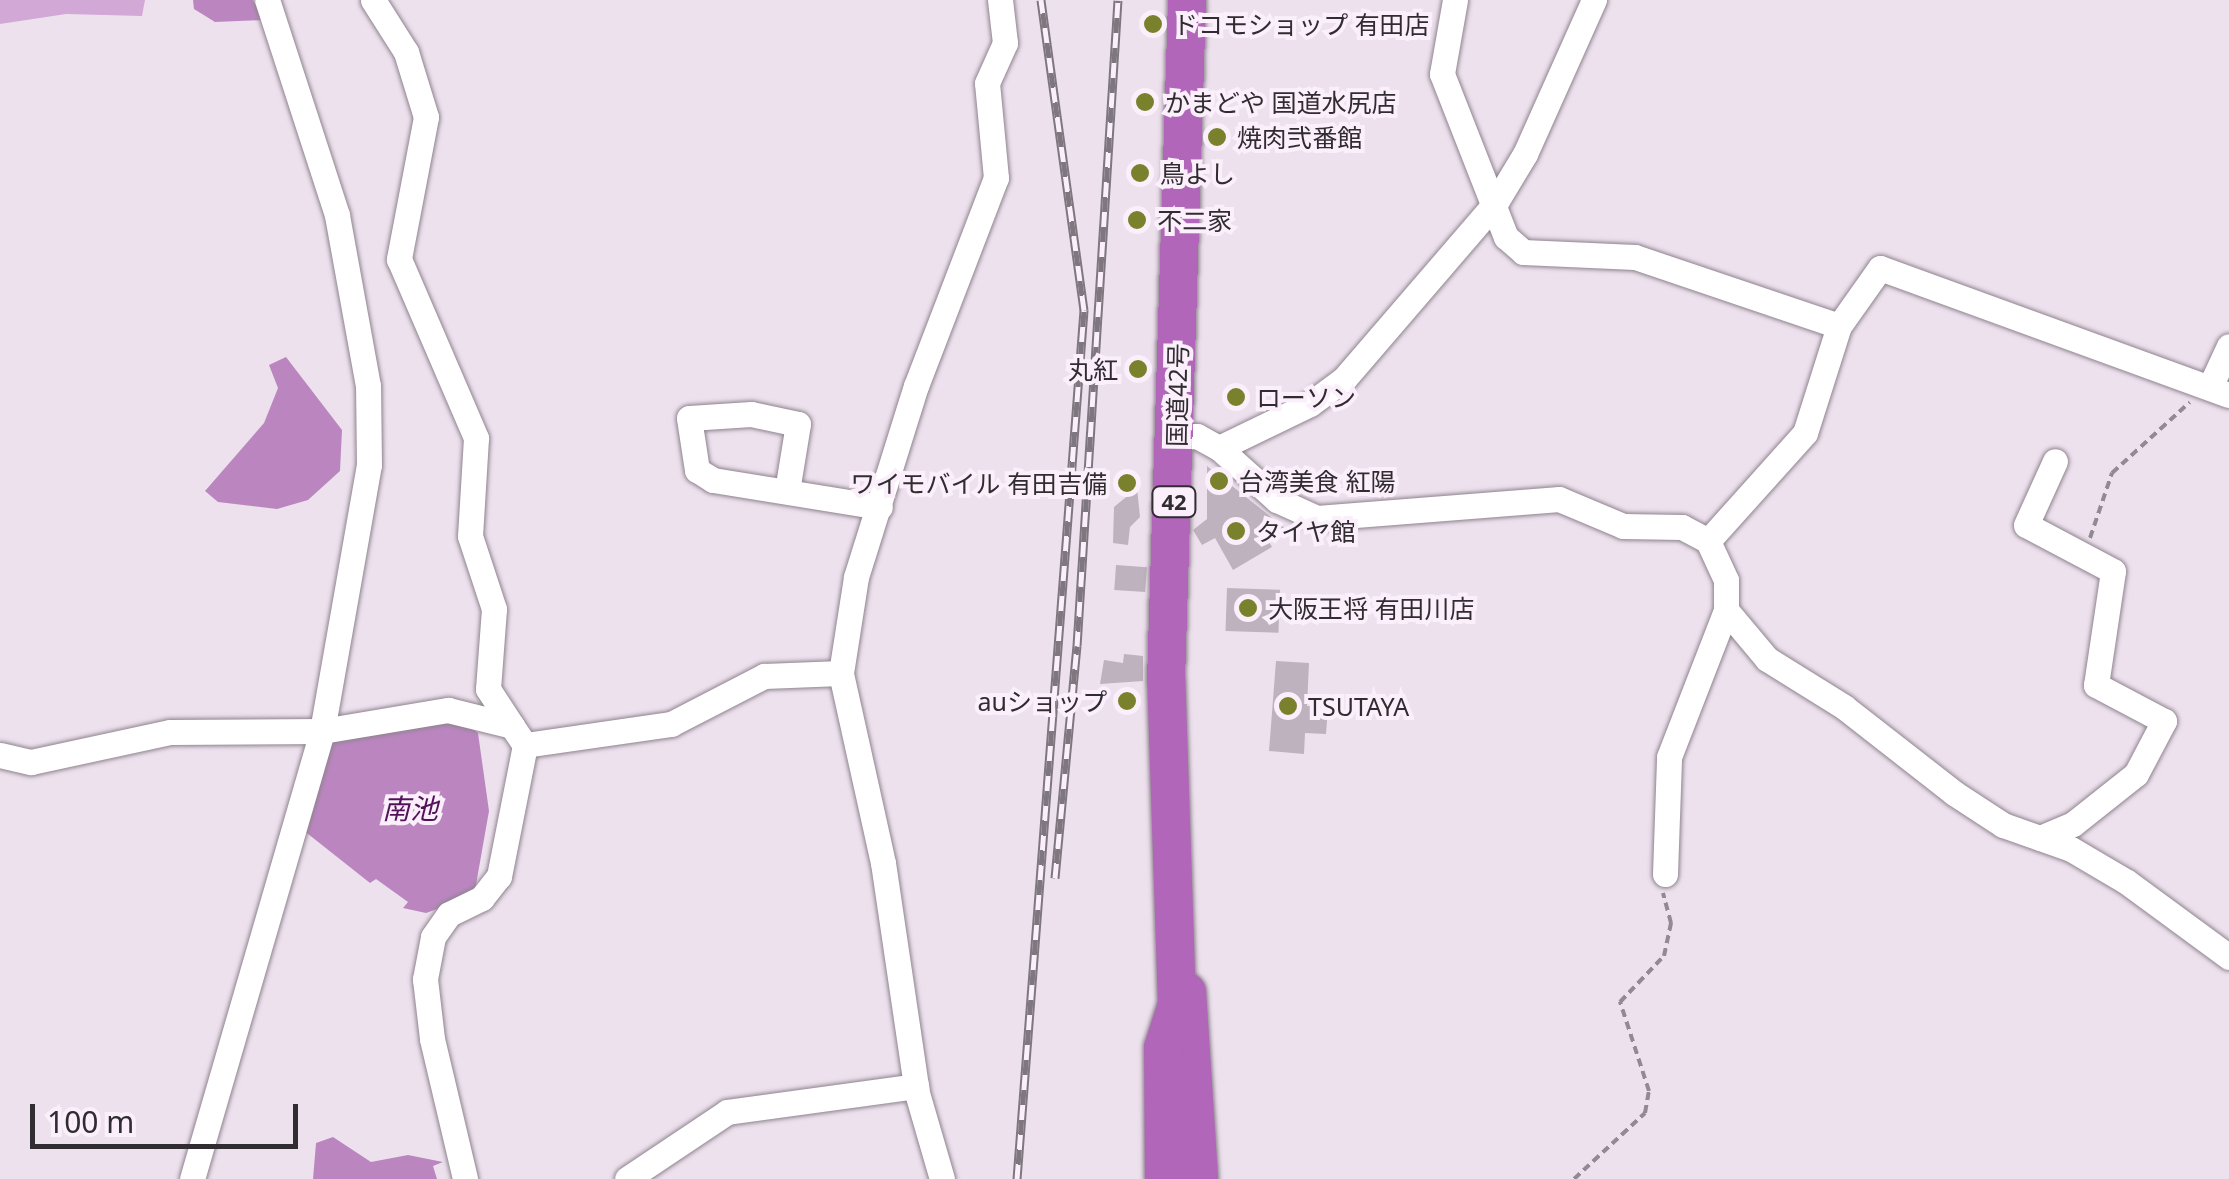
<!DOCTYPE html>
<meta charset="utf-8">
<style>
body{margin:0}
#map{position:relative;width:2229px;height:1179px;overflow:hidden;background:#ede1ee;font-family:"Noto Sans","Noto Sans JP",sans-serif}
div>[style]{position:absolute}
.green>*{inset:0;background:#d2a8d6}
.water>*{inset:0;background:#bb86c0}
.building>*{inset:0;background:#bdb2be;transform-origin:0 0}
.path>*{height:4px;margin-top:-2px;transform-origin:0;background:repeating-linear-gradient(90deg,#928993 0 8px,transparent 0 13px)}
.roads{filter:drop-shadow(0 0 2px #8e838e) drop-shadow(0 0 2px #8e838e)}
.minor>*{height:25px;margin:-12.5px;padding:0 12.5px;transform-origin:12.5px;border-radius:12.5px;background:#fff}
.highway>*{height:38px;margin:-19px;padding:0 19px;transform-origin:19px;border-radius:19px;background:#b166b9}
.rail>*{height:9px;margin-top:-4.5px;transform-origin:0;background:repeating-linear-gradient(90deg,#faeffb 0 15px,#7f7780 0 30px);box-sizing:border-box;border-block:2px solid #7f7780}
.dots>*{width:28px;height:28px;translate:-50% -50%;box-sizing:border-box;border:5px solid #faeffb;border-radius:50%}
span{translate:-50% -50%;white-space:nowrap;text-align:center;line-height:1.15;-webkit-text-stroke:8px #faeffb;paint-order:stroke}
.shield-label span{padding:2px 8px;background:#faeffb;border:2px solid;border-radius:8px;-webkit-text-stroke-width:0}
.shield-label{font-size:22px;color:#312c31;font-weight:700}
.poi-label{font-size:25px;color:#312c31}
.left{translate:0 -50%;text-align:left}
.right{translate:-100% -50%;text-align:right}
.street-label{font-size:25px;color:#312c31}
.water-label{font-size:28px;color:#521159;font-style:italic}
.scale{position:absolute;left:30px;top:1104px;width:268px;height:45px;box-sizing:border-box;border:5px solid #312c31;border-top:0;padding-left:12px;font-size:30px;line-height:35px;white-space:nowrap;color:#312c31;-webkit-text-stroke:8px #faeffb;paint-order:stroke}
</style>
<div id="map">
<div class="green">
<i style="clip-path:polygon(0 0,145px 0,142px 16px,66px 14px,0 24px)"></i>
</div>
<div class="water">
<i style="clip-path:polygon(193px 0,253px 0,263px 20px,215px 22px,194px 9px)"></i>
<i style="clip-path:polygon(286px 357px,342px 430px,340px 471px,308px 500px,277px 509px,218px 502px,205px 491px,264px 423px,278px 388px,269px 365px)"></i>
<i style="clip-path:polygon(437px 719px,467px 724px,478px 733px,489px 811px,474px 896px,426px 913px,403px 908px,408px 902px,376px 879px,370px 883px,303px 830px,329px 738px)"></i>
<i style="clip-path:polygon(333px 1137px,371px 1162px,408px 1155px,443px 1162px,433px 1166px,437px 1179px,313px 1179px,316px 1143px)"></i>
</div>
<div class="building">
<i style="clip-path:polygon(1207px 466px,1286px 529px,1268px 540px,1272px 547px,1233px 570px,1215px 538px,1202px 545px,1193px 530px,1207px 519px)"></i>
<i style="clip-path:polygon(1137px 488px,1140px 517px,1130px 527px,1128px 545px,1113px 543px,1114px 507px)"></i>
<i style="left:1116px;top:565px;width:31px;height:25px;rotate:4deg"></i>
<i style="left:1227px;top:588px;width:53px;height:43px;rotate:2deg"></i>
<i style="clip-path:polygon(1124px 654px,1143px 656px,1143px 681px,1100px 684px,1104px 660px,1123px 663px)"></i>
<i style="clip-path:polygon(1276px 661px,1309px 663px,1307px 706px,1328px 707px,1326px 734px,1305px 733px,1304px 754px,1269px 751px)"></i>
</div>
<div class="path">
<i style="left:2090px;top:538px;width:69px;rotate:-71.3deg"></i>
<i style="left:2112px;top:473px;width:105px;rotate:-42.3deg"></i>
<i style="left:1574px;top:1179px;width:97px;rotate:-42.9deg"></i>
<i style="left:1645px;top:1113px;width:22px;rotate:-80deg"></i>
<i style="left:1649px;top:1091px;width:94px;rotate:-108deg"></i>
<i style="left:1620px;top:1002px;width:64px;rotate:-46.3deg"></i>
<i style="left:1664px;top:956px;width:34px;rotate:-78deg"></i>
<i style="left:1671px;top:923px;width:31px;rotate:-105deg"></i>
</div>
<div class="roads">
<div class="minor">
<i style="left:373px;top:0;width:62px;rotate:57.6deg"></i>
<i style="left:406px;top:52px;width:68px;rotate:72.9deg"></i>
<i style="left:426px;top:117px;width:145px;rotate:100.8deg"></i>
<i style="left:399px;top:259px;width:195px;rotate:66.7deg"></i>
<i style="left:476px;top:438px;width:98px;rotate:93.5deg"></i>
<i style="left:470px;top:536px;width:77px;rotate:71.8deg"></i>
<i style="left:494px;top:609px;width:80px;rotate:94.3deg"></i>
<i style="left:488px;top:689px;width:44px;rotate:57deg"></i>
<i style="left:1455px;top:0;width:75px;rotate:100deg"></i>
<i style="left:1442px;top:74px;width:175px;rotate:68.6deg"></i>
<i style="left:1506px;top:237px;width:23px;rotate:41deg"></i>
<i style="left:1523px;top:252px;width:112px;rotate:2.6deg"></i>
<i style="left:1635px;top:257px;width:215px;rotate:18.7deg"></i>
<i style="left:2210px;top:387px;width:45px;rotate:-65.1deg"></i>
<i style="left:1177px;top:437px;width:20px;rotate:-3deg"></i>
<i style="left:1197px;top:436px;width:25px;rotate:29deg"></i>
<i style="left:1219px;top:448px;width:78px;rotate:41.9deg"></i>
<i style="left:1277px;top:500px;width:44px;rotate:24.2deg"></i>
<i style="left:1317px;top:518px;width:243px;rotate:-4.5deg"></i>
<i style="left:1559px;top:499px;width:69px;rotate:22.9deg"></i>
<i style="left:1623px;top:526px;width:59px;rotate:1deg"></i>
<i style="left:1682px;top:527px;width:30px;rotate:28deg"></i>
<i style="left:1708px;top:541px;width:43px;rotate:65.2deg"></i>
<i style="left:1726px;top:580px;width:30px;rotate:90deg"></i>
<i style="left:1726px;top:610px;width:64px;rotate:50.1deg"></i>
<i style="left:1767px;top:659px;width:91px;rotate:31.9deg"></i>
<i style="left:1844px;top:707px;width:140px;rotate:38deg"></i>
<i style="left:1954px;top:793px;width:59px;rotate:33.1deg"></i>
<i style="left:2003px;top:825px;width:72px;rotate:19.4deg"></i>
<i style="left:2071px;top:849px;width:65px;rotate:30.5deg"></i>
<i style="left:2127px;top:882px;width:127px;rotate:36.3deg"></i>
<i style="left:1219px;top:448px;width:101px;rotate:-25.8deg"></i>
<i style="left:1310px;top:404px;width:42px;rotate:-36.3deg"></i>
<i style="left:1344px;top:379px;width:233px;rotate:-49.3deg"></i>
<i style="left:1496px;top:202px;width:56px;rotate:-58.9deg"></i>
<i style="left:1525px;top:154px;width:169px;rotate:-65.9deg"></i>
<i style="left:787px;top:491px;width:68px;rotate:-80.7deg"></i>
<i style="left:798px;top:424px;width:48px;rotate:-168deg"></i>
<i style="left:751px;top:414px;width:62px;rotate:176.3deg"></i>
<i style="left:689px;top:418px;width:53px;rotate:81.3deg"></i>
<i style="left:697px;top:470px;width:19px;rotate:32deg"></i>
<i style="left:713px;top:480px;width:169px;rotate:9.2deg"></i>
<i style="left:1708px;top:541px;width:145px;rotate:-48.1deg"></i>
<i style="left:1805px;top:433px;width:112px;rotate:-72.4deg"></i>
<i style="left:1839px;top:326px;width:71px;rotate:-54.7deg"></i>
<i style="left:1880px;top:268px;width:371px;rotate:20deg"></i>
<i style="left:525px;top:745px;width:148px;rotate:-8.2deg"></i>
<i style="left:671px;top:724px;width:105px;rotate:-27.3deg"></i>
<i style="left:764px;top:676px;width:77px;rotate:-2.2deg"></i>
<i style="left:0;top:755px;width:32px;rotate:13deg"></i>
<i style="left:31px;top:762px;width:142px;rotate:-12.2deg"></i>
<i style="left:170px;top:732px;width:152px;rotate:-0.4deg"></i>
<i style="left:322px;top:731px;width:128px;rotate:-9.5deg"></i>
<i style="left:448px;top:710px;width:66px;rotate:14deg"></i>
<i style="left:512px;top:726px;width:23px;rotate:56deg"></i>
<i style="left:525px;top:745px;width:134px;rotate:101.2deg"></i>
<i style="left:499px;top:876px;width:28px;rotate:128deg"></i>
<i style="left:482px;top:898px;width:37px;rotate:154deg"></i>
<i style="left:449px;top:914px;width:28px;rotate:125deg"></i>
<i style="left:433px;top:937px;width:43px;rotate:100.8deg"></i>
<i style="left:425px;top:979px;width:60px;rotate:83.3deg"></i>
<i style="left:432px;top:1039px;width:144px;rotate:76.7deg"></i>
<i style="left:2040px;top:838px;width:36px;rotate:-23deg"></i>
<i style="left:2073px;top:824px;width:80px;rotate:-38.4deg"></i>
<i style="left:2136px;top:774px;width:60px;rotate:-62.2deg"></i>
<i style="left:2164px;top:721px;width:77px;rotate:-152.1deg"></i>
<i style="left:2096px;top:685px;width:115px;rotate:-81.5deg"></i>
<i style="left:2113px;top:571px;width:98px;rotate:-152.1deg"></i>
<i style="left:2026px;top:525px;width:70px;rotate:-65.6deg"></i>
<i style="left:1665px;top:874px;width:117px;rotate:-88deg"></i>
<i style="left:1669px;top:757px;width:158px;rotate:-68.8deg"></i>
<i style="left:192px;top:1179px;width:466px;rotate:-73.8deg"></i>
<i style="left:322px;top:731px;width:270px;rotate:-80deg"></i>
<i style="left:369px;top:465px;width:79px;rotate:-90.7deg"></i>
<i style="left:368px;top:386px;width:174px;rotate:-100.3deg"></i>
<i style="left:337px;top:215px;width:226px;rotate:-108deg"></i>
<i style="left:627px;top:1179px;width:120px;rotate:-33.8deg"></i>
<i style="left:727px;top:1112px;width:191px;rotate:-7.8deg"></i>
<i style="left:942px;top:1179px;width:90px;rotate:-106.2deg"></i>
<i style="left:917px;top:1093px;width:232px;rotate:-98.4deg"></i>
<i style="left:883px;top:863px;width:195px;rotate:-102.5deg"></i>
<i style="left:841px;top:673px;width:97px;rotate:-81.1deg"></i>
<i style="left:856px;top:577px;width:200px;rotate:-72.6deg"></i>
<i style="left:916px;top:386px;width:223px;rotate:-69deg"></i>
<i style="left:996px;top:178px;width:95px;rotate:-95.4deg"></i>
<i style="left:987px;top:83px;width:44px;rotate:-65.8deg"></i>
<i style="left:1005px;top:43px;width:43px;rotate:-96.6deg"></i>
</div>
<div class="highway">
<i style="left:1187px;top:992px;width:187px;rotate:86.3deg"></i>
<i style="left:1164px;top:1179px;width:131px;rotate:-90.4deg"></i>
<i style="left:1163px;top:1048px;width:46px;rotate:-72.3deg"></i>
<i style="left:1177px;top:1004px;width:324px;rotate:-91.9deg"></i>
<i style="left:1166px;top:680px;width:680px;rotate:-88.23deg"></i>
</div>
</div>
<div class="rail">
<i style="left:1055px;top:878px;width:233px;rotate:-84.6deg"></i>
<i style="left:1077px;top:646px;width:647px;rotate:-86.37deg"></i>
<i style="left:1017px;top:1179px;width:872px;rotate:-85.59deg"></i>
<i style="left:1084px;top:310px;width:313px;rotate:-97.9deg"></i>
</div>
<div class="dots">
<i style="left:1153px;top:24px;background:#7a812c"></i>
<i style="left:1145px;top:102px;background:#7a812c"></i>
<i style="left:1217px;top:137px;background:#7a812c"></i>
<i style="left:1140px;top:173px;background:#7a812c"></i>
<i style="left:1137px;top:220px;background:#7a812c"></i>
<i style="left:1138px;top:369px;background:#7a812c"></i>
<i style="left:1236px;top:397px;background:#7a812c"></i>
<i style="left:1219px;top:481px;background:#7a812c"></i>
<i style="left:1127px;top:483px;background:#7a812c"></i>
<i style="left:1236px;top:531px;background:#7a812c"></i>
<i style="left:1248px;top:608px;background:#7a812c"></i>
<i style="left:1127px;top:701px;background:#7a812c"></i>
<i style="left:1288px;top:706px;background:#7a812c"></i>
</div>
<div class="shield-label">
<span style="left:1174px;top:502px">42</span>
</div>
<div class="poi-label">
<span class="left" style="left:1173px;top:24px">ドコモショップ 有田店</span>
<span class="left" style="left:1165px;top:102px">かまどや 国道水尻店</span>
<span class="left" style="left:1237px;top:137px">焼肉弐番館</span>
<span class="left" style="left:1160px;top:173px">鳥よし</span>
<span class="left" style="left:1157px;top:220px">不二家</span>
<span class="right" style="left:1118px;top:369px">丸紅</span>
<span class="left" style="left:1256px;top:397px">ローソン</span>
<span class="left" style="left:1239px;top:481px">台湾美食 紅陽</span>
<span class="right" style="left:1107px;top:483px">ワイモバイル 有田吉備</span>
<span class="left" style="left:1256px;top:531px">タイヤ館</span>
<span class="left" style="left:1268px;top:608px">大阪王将 有田川店</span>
<span class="right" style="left:1107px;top:701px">auショップ</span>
<span class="left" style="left:1308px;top:706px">TSUTAYA</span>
</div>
<div class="street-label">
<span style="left:1177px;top:395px;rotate:-89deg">国道42号</span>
</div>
<div class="water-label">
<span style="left:410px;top:808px">南池</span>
</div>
<div class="scale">100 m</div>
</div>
